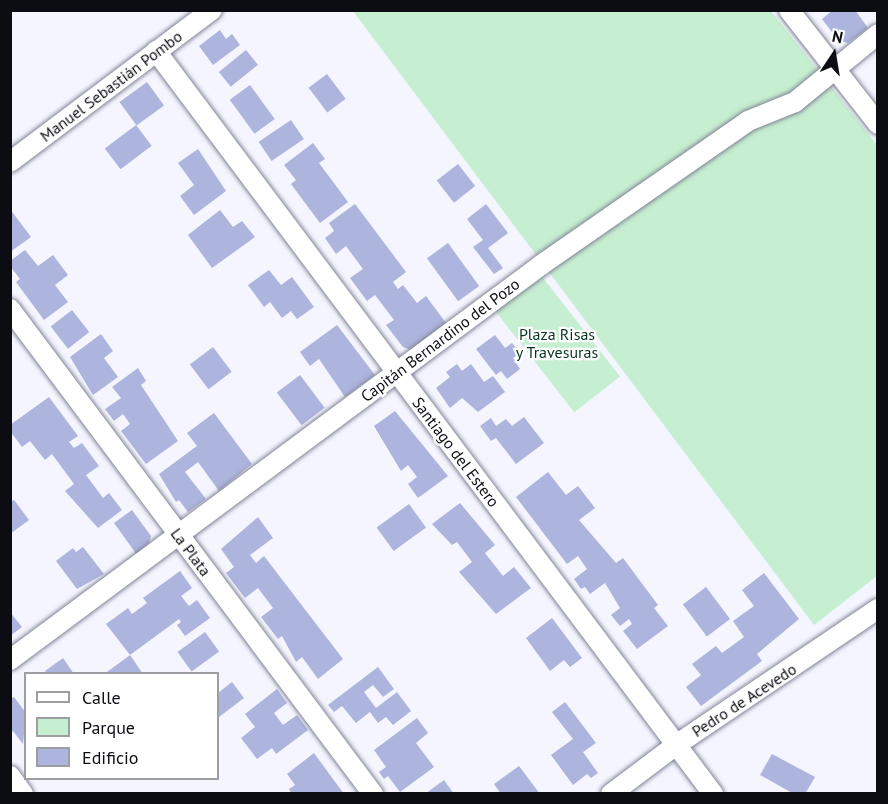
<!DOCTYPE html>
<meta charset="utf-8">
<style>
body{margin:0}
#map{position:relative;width:888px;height:804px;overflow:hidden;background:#f4f5fe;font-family:"PT Sans",sans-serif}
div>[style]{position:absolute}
.green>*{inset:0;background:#c6eed1;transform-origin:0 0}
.building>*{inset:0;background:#adb4dd;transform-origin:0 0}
.roads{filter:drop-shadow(0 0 2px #808496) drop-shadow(0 0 2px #808496)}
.minor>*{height:20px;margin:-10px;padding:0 10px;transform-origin:10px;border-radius:10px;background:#fff}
span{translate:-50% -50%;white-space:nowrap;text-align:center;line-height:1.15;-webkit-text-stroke:4.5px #fff;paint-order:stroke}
.street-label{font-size:16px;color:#0b0d13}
.park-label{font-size:16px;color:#04361b}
.frame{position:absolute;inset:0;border:12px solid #0b0d13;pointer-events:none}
.legend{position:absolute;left:24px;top:672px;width:195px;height:108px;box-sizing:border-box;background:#fff;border:2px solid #9d9ea1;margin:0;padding:8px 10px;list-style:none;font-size:18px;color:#0b0d13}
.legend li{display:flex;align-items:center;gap:12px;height:30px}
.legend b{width:30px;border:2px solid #9d9ea1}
.north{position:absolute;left:804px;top:24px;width:60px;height:60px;-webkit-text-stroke:4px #fff;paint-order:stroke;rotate:12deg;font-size:16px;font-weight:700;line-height:24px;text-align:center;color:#0b0d13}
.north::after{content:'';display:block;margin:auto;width:21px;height:27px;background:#0b0d13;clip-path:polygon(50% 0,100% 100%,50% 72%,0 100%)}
</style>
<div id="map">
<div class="green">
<i style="clip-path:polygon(353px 11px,771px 11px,877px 145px,877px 576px,814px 625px)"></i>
<i style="left:540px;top:274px;width:130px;height:58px;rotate:52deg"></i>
</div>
<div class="building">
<i style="clip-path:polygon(833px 10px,855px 10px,868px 28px,848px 43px,838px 40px,822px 19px)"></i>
<i style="clip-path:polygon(220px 30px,226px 39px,232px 34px,240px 45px,213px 65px,199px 46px)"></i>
<i style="left:246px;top:50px;width:19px;height:35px;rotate:51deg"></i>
<i style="left:327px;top:74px;width:31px;height:23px;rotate:53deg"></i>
<i style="left:147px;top:82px;width:29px;height:34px;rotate:54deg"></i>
<i style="left:250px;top:85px;width:42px;height:25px;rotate:54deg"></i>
<i style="left:291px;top:120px;width:23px;height:39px;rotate:56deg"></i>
<i style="left:136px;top:125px;width:26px;height:39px;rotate:53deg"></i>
<i style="clip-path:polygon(313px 143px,325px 159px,319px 163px,348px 202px,320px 223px,291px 184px,296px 180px,284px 165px)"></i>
<i style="clip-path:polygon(198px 149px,226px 191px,194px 215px,180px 196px,194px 185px,178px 163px)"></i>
<i style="left:458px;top:164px;width:28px;height:27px;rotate:52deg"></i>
<i style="clip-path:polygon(355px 204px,406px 272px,393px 282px,398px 289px,403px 285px,417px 303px,426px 296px,446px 323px,411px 350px,403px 347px,386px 325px,394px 320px,375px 295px,367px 301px,350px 278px,363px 269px,346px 246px,336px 254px,325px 238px,334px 231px,329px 223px)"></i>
<i style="clip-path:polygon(486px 204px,508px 233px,488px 248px,503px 268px,494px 274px,473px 247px,483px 240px,467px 219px)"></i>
<i style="clip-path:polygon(10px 209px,31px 237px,10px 252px)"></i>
<i style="clip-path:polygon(220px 210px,233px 227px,242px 221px,255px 237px,212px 268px,188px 235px)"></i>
<i style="left:448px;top:243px;width:53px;height:26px;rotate:54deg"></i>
<i style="clip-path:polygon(25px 250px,38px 266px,53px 255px,68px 275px,55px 285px,68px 302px,44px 320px,16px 282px,20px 279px,10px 266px,10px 261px)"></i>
<i style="clip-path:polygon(269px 270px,281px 285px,292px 277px,314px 307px,297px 319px,291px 311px,282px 318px,270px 302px,264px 307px,248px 285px)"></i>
<i style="left:72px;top:310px;width:28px;height:27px;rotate:52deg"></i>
<i style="clip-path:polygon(337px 325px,375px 375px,345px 397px,319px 359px,310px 366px,300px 352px)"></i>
<i style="clip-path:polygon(101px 334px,113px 351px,104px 358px,118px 377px,93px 395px,70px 357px)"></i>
<i style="clip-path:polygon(495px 335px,505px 348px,512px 343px,520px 353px,513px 358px,520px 369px,507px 379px,501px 371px,496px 375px,476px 349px)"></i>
<i style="left:213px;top:347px;width:31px;height:29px;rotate:53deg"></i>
<i style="clip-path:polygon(457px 364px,462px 371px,471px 364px,484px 382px,493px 376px,505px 392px,478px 412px,462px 398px,450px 408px,436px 388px,450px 377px,446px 372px)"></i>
<i style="clip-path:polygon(138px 368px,146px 381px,141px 385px,178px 441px,146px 464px,121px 431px,130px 424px,123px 414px,114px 421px,105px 409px,121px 398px,112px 387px)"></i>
<i style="left:300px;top:375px;width:41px;height:29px;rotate:53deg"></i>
<i style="clip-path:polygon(49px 397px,78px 436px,69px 442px,74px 448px,82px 443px,99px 466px,86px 475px,103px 498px,109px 493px,122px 510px,98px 528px,65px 491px,74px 484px,52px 454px,45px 460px,30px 441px,22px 447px,10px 431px,10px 425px)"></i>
<i style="clip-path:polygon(395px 411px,448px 476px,418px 498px,408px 484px,417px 477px,408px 465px,401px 471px,374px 426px)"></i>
<i style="clip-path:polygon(214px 413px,252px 464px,219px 491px,198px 462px,185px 472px,206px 499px,188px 512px,179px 500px,176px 502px,159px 474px,197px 446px,187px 433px)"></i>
<i style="clip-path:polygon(524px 417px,544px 443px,516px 464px,496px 438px,491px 441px,480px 426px,491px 418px,496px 426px,506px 419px,512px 426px)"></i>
<i style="clip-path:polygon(548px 472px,566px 495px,578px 486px,595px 508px,579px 520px,616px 563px,623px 558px,658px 605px,654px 608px,668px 626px,637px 649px,623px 631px,632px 624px,629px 619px,620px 626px,611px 615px,620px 608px,605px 583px,590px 594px,585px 587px,581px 589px,574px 579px,587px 569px,578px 556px,567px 564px,516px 497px)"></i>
<i style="clip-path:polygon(14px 500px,29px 520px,10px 534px,10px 502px)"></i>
<i style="clip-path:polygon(460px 503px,495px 545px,485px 553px,503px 576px,514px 567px,531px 588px,496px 614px,459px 572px,472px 562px,457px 542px,452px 545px,432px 524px)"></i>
<i style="left:409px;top:504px;width:29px;height:40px;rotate:54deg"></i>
<i style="clip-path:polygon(132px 510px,151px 536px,148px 547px,137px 555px,114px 523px)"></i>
<i style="clip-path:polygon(258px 517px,273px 538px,250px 555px,256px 563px,264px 556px,343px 659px,318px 679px,302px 657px,296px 662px,282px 636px,278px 639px,261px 617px,273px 608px,258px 588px,245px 598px,226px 573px,234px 567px,221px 549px)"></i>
<i style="clip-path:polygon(83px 547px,104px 574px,77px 589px,56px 561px,73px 548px,76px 552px)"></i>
<i style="clip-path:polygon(180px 571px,192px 588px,181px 596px,189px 606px,197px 600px,210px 618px,185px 636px,177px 625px,181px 622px,179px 619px,130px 655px,106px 624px,128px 608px,132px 614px,147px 603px,143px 598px)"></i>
<i style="clip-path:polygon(764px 573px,799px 619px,757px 654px,762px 661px,701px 706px,686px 687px,701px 675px,692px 664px,716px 646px,722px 653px,744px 637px,733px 621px,754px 606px,742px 590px)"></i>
<i style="left:706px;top:587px;width:40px;height:29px;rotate:53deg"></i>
<i style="clip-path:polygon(10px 612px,22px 627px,10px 636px)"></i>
<i style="clip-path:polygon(552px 618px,582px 658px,570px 667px,564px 660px,550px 671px,526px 638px)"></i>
<i style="left:205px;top:632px;width:24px;height:34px;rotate:54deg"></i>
<i style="clip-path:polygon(130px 655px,143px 674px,108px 674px,107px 672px)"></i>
<i style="clip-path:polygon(63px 658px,74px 674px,47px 674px,45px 671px)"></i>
<i style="clip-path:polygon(378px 667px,394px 689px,383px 697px,373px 685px,364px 692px,376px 708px,397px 692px,411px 711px,393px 725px,386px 717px,378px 723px,370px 712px,356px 723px,342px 706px,334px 712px,328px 705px)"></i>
<i style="clip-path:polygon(232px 682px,244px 698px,219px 717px,218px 693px)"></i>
<i style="clip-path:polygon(277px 689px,287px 703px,274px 713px,283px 725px,297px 715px,308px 730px,276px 754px,272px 748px,257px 759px,241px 738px,255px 727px,245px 714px)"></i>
<i style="clip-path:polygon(14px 697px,26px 713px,23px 744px,13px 731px,10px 734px,10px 699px)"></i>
<i style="clip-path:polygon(565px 702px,596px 743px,583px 752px,598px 773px,591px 778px,587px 774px,573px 785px,551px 755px,573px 739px,552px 712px)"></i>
<i style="clip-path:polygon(417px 718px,428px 733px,416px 743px,434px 767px,400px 792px,388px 776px,384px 779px,379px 772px,386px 767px,374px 750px)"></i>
<i style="clip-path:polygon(314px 753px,344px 794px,292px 794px,289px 789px,295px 785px,287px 774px)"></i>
<i style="clip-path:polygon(772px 754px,815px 777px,805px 794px,794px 794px,760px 775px)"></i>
<i style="clip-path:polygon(519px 766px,540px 794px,501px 794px,494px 784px)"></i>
<i style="clip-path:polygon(444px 780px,454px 794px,425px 794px)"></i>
</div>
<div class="roads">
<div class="minor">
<i style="left:789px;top:10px;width:145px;rotate:52deg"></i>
<i style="left:156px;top:51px;width:929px;rotate:53.14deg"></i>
<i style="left:10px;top:162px;width:253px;rotate:-37deg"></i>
<i style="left:10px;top:309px;width:606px;rotate:53.19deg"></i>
<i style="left:10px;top:660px;width:662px;rotate:-36.64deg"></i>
<i style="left:541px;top:265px;width:252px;rotate:-34.8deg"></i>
<i style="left:748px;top:121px;width:51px;rotate:-22deg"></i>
<i style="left:795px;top:102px;width:107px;rotate:-39.3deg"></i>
<i style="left:10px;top:776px;width:22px;rotate:54deg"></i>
<i style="left:611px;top:794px;width:81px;rotate:-37deg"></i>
<i style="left:676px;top:745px;width:244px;rotate:-34deg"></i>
</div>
</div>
<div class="street-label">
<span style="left:111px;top:86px;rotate:-37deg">Manuel Sebastián Pombo</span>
<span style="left:440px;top:340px;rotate:-37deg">Capitán Bernardino del Pozo</span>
<span style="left:456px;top:452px;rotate:53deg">Santiago del Estero</span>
<span style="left:191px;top:552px;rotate:53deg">La Plata</span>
<span style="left:744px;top:700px;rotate:-33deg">Pedro de Acevedo</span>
</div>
<div class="park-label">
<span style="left:557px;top:343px">Plaza Risas<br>y Travesuras</span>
</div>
<div class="frame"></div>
<ul class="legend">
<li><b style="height:8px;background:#fff"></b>Calle</li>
<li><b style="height:16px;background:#c6eed1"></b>Parque</li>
<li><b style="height:16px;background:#adb4dd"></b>Edificio</li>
</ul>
<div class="north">N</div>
</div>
